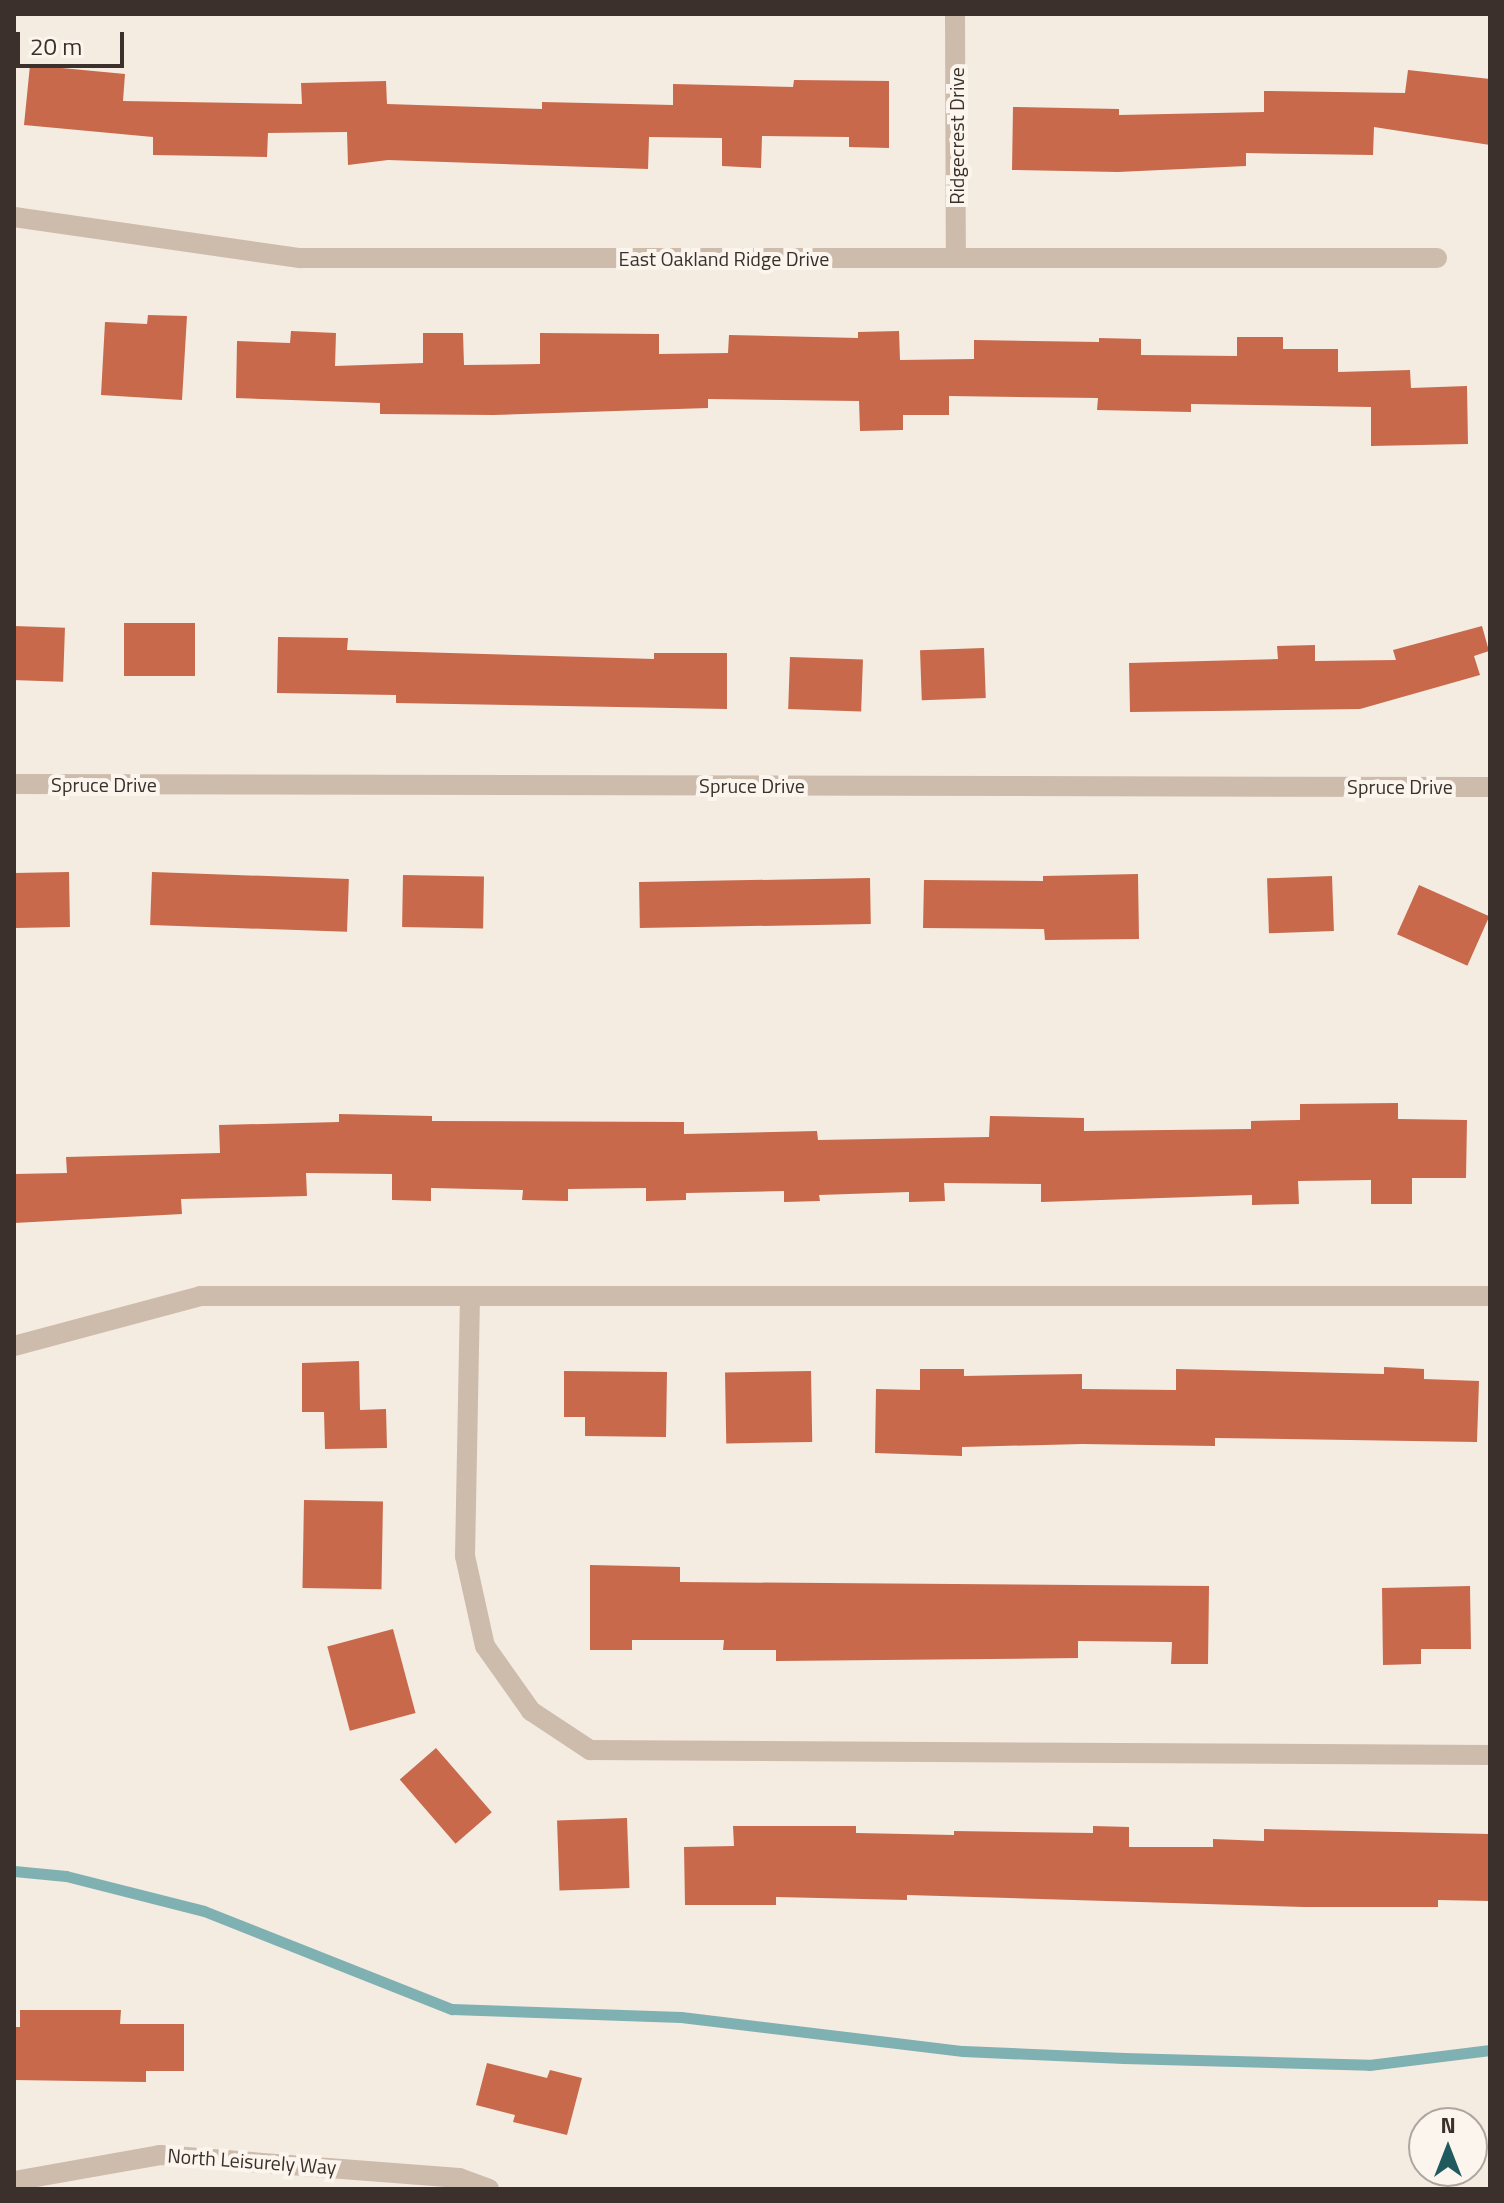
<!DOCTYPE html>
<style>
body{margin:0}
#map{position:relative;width:1504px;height:2203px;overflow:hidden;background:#f4ebe1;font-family:"Titillium Web",sans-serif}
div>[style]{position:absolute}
.stream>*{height:11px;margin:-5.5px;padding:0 5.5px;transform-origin:5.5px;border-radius:5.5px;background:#7fb0b2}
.building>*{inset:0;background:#c8694b;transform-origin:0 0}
.minor>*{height:20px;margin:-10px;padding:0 10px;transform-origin:10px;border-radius:10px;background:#cdbbac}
span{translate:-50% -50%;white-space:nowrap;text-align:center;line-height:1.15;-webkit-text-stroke:8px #fbf5ee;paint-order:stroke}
.street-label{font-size:20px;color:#3b302b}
.frame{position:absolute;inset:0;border:16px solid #3b302b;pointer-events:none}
.north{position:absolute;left:1408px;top:2107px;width:80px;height:80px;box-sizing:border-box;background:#fbf5ee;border:2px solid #aea6a0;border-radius:50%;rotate:0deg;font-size:22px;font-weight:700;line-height:32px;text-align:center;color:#3b302b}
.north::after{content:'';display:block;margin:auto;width:28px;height:36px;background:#1f5a5e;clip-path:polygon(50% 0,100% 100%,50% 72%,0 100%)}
.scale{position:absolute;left:16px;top:32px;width:108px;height:36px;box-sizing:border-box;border:4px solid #3b302b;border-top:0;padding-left:10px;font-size:24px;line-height:28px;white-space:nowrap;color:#3b302b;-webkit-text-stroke:6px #fbf5ee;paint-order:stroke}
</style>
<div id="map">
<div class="stream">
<i style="left:14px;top:1871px;width:52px;rotate:5.5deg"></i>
<i style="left:66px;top:1876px;width:142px;rotate:14.2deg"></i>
<i style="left:204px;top:1911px;width:267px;rotate:21.6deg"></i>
<i style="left:452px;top:2009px;width:229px;rotate:2deg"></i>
<i style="left:681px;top:2017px;width:284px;rotate:6.9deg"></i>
<i style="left:963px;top:2051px;width:161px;rotate:2.5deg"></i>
<i style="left:1124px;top:2058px;width:245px;rotate:1.6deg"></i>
<i style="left:1369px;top:2065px;width:122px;rotate:-7.1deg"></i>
</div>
<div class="building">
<i style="clip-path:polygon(30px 65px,125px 74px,123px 101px,302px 104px,301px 83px,386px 81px,387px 104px,542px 109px,542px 102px,673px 105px,673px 84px,793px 87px,794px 80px,889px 81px,889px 148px,849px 147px,849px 137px,762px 136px,761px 168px,722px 166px,722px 138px,649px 137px,648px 169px,388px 160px,348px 165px,347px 132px,268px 133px,267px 157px,153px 155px,153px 137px,24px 125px)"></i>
<i style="clip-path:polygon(1408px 70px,1490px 79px,1490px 145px,1374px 127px,1373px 155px,1246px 153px,1246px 166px,1118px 172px,1012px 170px,1013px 107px,1119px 109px,1119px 115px,1264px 112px,1264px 91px,1405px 93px)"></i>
<i style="clip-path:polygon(148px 315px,187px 316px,182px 400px,101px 395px,105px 322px,147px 324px)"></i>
<i style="clip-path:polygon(291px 331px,336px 333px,335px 366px,423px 363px,423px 333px,463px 333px,464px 365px,540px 364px,540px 333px,659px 334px,659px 354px,728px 353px,729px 335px,858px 338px,858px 332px,899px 331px,900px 360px,974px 359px,974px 340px,1099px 342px,1099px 338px,1141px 339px,1141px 355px,1237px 356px,1237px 337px,1283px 337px,1283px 349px,1338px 349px,1338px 372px,1410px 370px,1411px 388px,1467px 386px,1468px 444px,1371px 446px,1371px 407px,1191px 404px,1191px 412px,1097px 410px,1098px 398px,949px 396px,949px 415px,903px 415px,903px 430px,860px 431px,859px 401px,708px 399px,708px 408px,494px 415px,380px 414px,380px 403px,236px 398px,237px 341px,290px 343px)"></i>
<i style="left:124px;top:623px;width:71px;height:53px"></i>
<i style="left:14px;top:626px;width:51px;height:54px;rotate:2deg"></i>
<i style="clip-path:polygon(1482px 626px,1489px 651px,1474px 656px,1480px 675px,1360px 709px,1130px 712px,1129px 663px,1278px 659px,1277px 646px,1315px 645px,1315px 661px,1396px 660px,1393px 650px)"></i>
<i style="clip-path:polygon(278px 637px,348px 638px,347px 650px,654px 659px,654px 653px,727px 653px,727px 709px,396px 703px,396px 695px,277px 693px)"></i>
<i style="left:984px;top:648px;width:50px;height:64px;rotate:88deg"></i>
<i style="left:790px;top:657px;width:73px;height:52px;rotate:2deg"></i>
<i style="left:69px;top:872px;width:55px;height:55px;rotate:89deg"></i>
<i style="left:152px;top:872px;width:197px;height:53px;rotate:2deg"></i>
<i style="clip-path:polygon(1138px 874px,1139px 939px,1045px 940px,1044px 929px,923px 928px,924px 880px,1043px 881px,1043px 876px)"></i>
<i style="left:403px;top:875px;width:81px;height:52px;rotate:1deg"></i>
<i style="left:1332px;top:876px;width:55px;height:65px;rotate:88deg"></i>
<i style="left:870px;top:878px;width:46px;height:231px;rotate:89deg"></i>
<i style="left:1419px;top:885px;width:77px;height:54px;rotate:24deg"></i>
<i style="clip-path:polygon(1398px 1103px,1398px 1119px,1467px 1120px,1466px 1178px,1412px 1178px,1412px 1204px,1371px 1204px,1371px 1180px,1298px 1181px,1299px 1204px,1252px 1205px,1252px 1195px,1041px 1202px,1041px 1184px,944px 1183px,945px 1201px,909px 1202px,909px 1192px,819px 1195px,820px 1201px,784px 1202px,784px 1191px,686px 1193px,686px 1200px,646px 1201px,646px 1188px,568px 1189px,568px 1201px,522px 1200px,523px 1190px,431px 1188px,431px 1201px,392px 1200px,392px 1174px,306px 1173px,307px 1196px,181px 1199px,182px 1214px,14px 1223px,14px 1174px,67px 1173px,66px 1157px,220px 1153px,219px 1125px,339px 1122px,339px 1114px,432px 1116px,432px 1121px,684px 1122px,684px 1134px,817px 1131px,818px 1140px,989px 1137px,990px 1116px,1084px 1118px,1084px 1131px,1251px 1129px,1251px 1121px,1300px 1120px,1300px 1104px)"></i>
<i style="clip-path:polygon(359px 1361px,360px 1410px,386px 1409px,387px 1448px,325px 1449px,324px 1412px,302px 1412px,302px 1363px)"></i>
<i style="clip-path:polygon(1384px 1367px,1424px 1369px,1424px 1379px,1479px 1381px,1477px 1442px,1215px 1438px,1215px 1446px,1082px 1444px,962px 1447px,962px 1456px,875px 1453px,876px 1389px,920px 1390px,920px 1369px,964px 1369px,964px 1376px,1082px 1374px,1082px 1389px,1176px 1390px,1176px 1369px,1384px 1374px)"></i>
<i style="clip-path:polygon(564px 1371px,667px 1372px,666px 1437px,585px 1436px,585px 1417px,564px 1417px)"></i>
<i style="left:811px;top:1371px;width:71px;height:86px;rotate:89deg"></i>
<i style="left:304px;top:1500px;width:79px;height:88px;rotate:1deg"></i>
<i style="clip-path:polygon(590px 1565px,680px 1567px,680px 1582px,1209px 1586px,1208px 1664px,1171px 1664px,1172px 1642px,1078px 1641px,1078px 1658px,988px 1659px,776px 1661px,776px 1650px,723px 1650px,724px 1640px,632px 1640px,632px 1650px,590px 1650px)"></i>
<i style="clip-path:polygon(1470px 1586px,1471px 1649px,1421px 1649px,1421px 1664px,1383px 1665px,1382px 1588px)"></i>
<i style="left:393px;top:1629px;width:87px;height:68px;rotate:75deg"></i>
<i style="left:436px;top:1748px;width:85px;height:48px;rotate:49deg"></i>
<i style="left:627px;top:1818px;width:70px;height:70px;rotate:88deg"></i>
<i style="clip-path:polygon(733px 1826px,856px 1826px,856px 1833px,954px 1835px,954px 1831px,1093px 1833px,1093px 1826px,1129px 1827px,1129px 1847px,1213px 1847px,1213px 1839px,1264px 1841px,1264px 1829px,1490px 1834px,1490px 1901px,1438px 1900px,1438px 1907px,1304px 1907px,907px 1895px,907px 1900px,776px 1897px,776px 1905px,685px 1905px,684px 1847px,734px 1846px)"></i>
<i style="clip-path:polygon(20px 2010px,121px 2010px,120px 2024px,184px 2024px,184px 2071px,146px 2071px,146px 2082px,14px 2080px,14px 2027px,20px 2027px)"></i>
<i style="clip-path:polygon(487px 2063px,547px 2078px,550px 2070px,582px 2078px,567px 2135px,513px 2122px,515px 2115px,476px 2105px)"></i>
</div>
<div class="minor">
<i style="left:955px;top:14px;width:244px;rotate:89.8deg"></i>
<i style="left:14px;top:217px;width:289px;rotate:8.2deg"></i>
<i style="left:300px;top:258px;width:1137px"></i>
<i style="left:14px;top:784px;width:1476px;rotate:0.12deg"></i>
<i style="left:470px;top:1296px;width:260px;rotate:91.1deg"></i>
<i style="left:465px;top:1556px;width:92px;rotate:77.5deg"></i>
<i style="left:485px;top:1646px;width:80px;rotate:54.7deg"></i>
<i style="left:531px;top:1711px;width:71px;rotate:33.5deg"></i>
<i style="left:590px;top:1750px;width:900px;rotate:0.32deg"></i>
<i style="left:14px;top:1346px;width:193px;rotate:-15deg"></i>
<i style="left:200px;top:1296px;width:1290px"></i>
<i style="left:14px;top:2181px;width:148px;rotate:-10.1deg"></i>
<i style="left:160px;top:2155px;width:300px;rotate:4.4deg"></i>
<i style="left:459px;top:2178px;width:32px;rotate:20deg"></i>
</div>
<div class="street-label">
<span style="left:956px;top:136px;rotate:-90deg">Ridgecrest Drive</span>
<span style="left:724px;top:258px">East Oakland Ridge Drive</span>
<span style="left:104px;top:784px">Spruce Drive</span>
<span style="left:752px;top:785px">Spruce Drive</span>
<span style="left:1400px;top:786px">Spruce Drive</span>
<span style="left:252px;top:2161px;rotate:4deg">North Leisurely Way</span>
</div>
<div class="frame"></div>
<div class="north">N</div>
<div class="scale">20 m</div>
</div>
